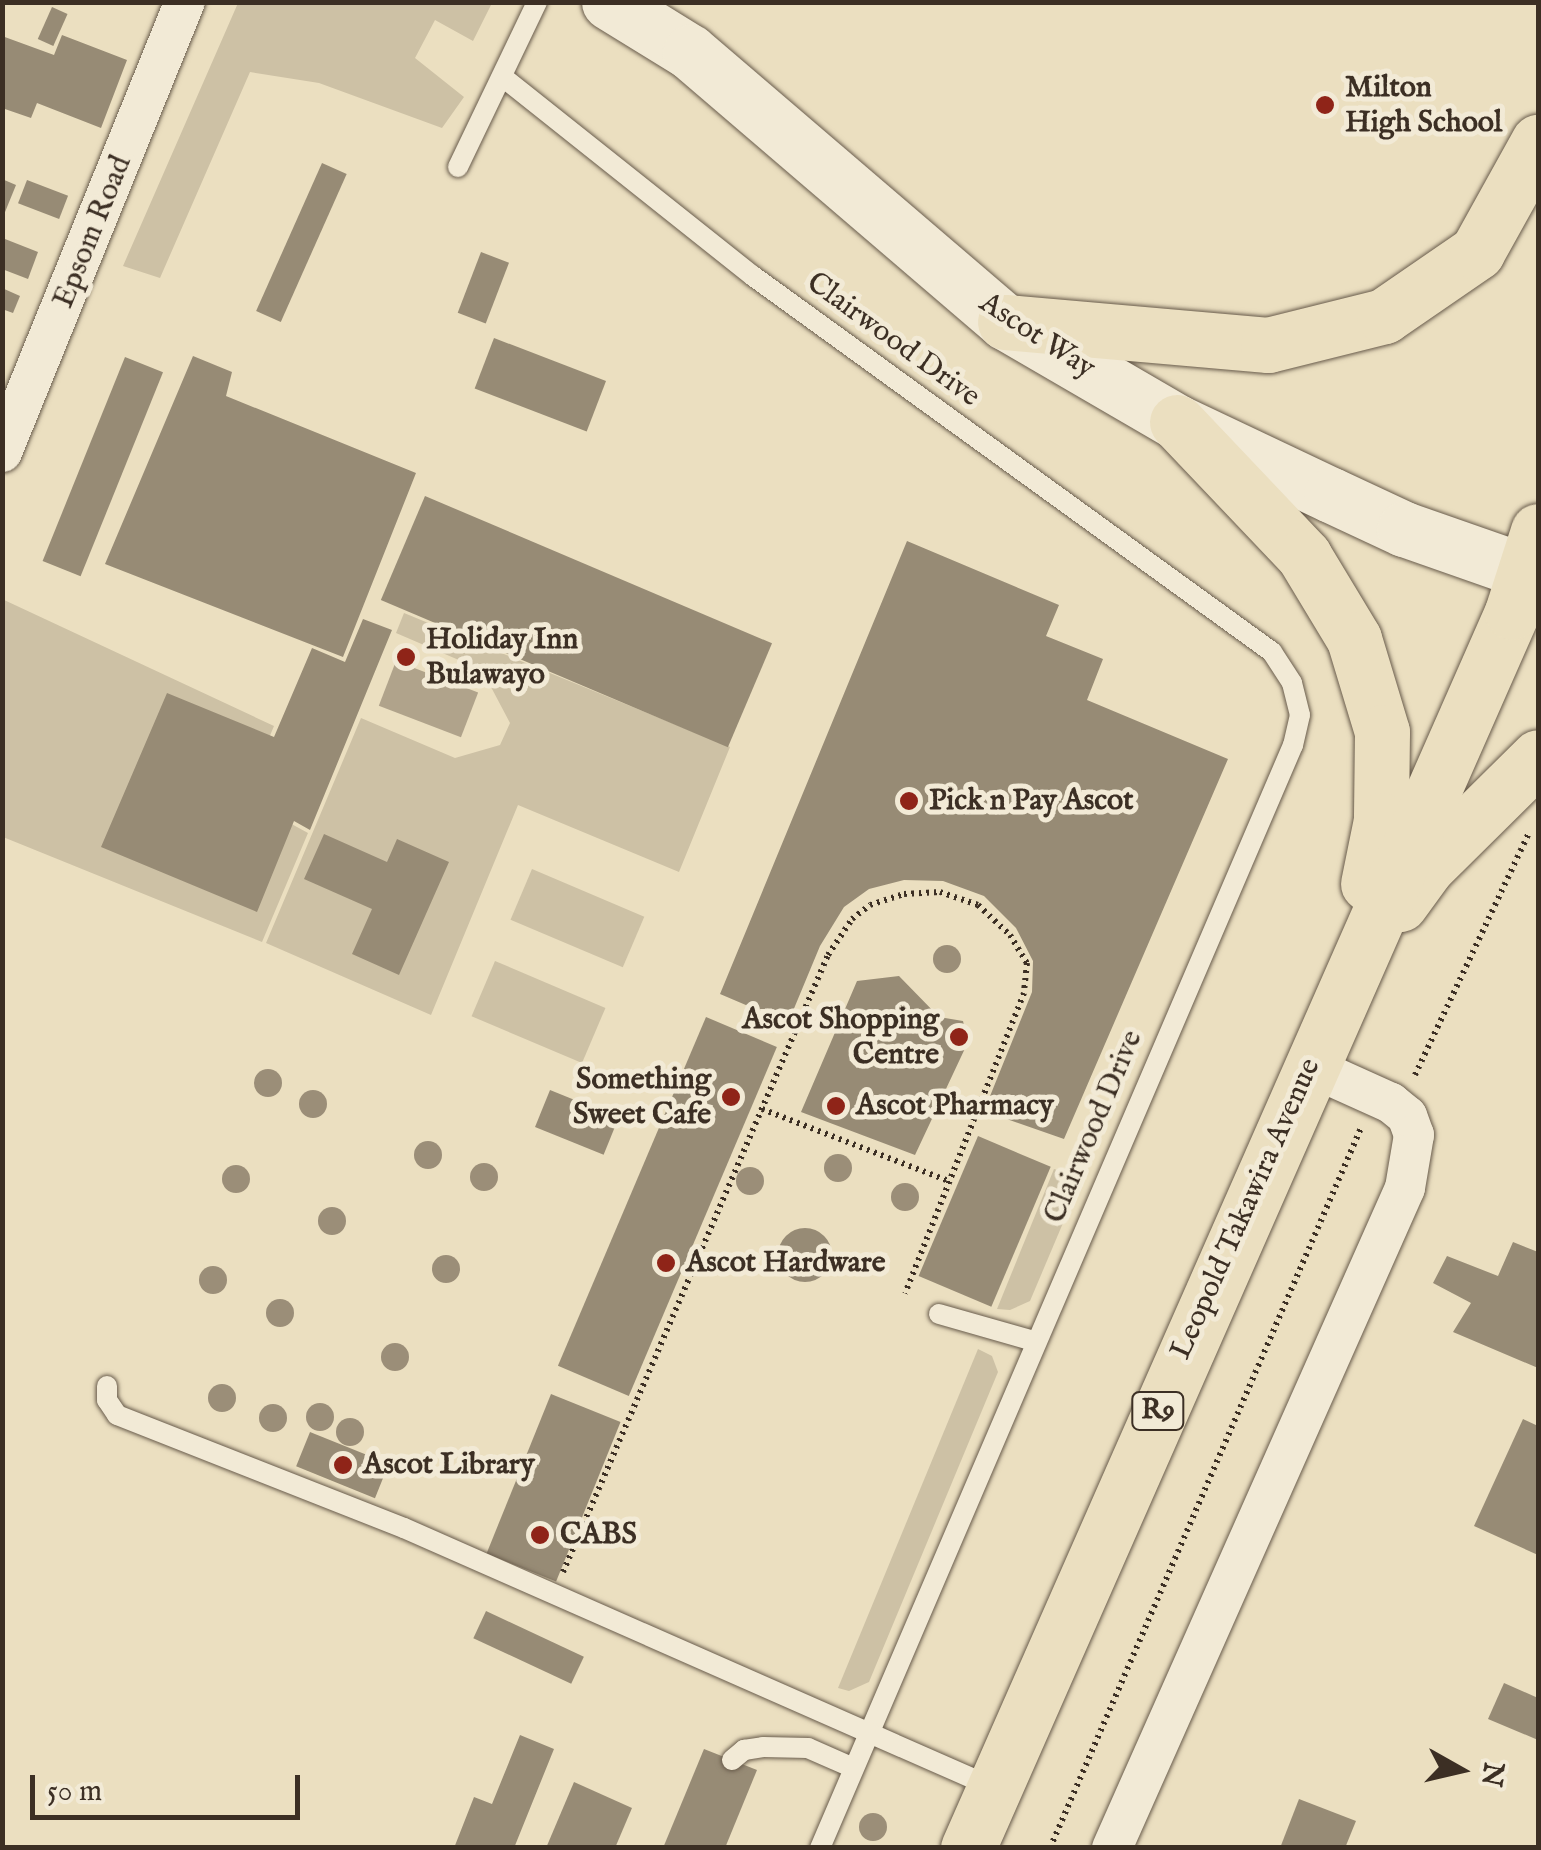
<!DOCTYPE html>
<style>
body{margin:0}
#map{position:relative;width:1541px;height:1850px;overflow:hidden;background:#ebdfc0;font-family:"IM FELL English",serif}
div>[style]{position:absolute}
.green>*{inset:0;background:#cdc1a5;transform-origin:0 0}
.water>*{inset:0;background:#b0a38b;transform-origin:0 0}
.building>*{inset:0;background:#978b75;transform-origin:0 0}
.round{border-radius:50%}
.path>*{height:6px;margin-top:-3px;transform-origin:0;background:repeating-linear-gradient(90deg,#3c2f24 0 2.5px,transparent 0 7.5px)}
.roads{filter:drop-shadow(0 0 2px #685b4b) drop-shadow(0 0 2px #685b4b)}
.lane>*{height:20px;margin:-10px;padding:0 10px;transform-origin:10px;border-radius:10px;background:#f2ead6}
.street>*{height:40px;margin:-20px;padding:0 20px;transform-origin:20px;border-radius:20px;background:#f2ead6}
.secondary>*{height:55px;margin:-27.5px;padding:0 27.5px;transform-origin:27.5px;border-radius:27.5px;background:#f2ead6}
.highway>*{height:55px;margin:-27.5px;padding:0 27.5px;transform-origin:27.5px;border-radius:27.5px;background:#ebdfc0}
.trees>*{width:28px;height:28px;margin:-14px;border-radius:50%;background:#9b8e78}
.dots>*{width:28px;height:28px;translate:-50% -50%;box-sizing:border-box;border:5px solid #f2ead6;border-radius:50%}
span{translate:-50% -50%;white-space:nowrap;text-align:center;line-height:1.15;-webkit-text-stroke:10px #f2ead6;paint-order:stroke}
.shield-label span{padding:2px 8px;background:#f2ead6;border:2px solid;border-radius:8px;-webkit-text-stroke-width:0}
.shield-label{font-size:28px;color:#3c2f24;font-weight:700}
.poi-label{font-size:30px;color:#3c2f24;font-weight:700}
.left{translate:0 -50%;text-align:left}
.right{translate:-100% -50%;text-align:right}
.street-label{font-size:30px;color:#3c2f24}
.frame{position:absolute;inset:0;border:5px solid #3c2f24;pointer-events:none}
.north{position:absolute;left:1411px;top:1720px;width:100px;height:100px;-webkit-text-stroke:8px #f2ead6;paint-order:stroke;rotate:98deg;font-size:28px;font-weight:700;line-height:40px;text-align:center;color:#3c2f24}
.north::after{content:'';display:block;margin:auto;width:35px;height:45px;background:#3c2f24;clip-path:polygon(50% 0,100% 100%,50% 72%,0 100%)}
.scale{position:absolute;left:30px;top:1775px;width:270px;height:45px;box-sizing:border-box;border:5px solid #3c2f24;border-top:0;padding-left:12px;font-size:30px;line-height:35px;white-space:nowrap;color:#3c2f24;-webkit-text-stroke:8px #f2ead6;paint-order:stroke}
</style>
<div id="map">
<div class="green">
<i style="clip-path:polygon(238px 3px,492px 3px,473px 41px,435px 20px,415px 58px,464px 97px,442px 128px,319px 83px,250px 72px,160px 278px,123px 266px)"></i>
<i style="clip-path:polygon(2px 599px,274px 726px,261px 757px,275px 815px,308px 833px,262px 942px,3px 837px)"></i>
<i style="clip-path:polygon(404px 613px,730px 747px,679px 872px,518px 805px,431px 1015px,266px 943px,361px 718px,455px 758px,500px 745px,510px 723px,482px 670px,396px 633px)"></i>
<i style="left:532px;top:869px;width:122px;height:55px;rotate:23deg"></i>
<i style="left:495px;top:961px;width:120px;height:60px;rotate:23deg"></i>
<i style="clip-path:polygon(1054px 1169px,1070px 1174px,1077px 1190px,1030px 1301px,1010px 1310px,997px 1309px)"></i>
<i style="clip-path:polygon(978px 1349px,992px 1356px,998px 1372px,869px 1682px,849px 1691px,838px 1688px)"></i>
</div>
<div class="water">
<i style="left:396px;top:661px;width:88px;height:48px;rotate:21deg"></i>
</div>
<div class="building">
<i style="left:52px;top:7px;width:17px;height:35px;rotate:24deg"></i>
<i style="clip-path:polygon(62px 35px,127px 60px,101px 128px,37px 103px,31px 118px,2px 108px,2px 36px,54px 55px)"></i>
<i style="left:322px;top:163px;width:27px;height:162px;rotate:24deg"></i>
<i style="clip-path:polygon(2px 179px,16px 185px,3px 217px,2px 217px)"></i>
<i style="left:27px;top:180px;width:44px;height:25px;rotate:21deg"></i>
<i style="clip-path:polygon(5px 239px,38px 252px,28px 279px,2px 269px)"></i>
<i style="left:481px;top:252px;width:30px;height:65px;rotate:21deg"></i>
<i style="clip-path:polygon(2px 288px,20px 296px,13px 313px,2px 309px)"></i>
<i style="left:494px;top:338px;width:120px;height:54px;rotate:21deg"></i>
<i style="clip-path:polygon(193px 356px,232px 372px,226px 396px,416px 473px,343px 657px,105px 564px)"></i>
<i style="left:125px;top:357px;width:41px;height:220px;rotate:22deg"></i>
<i style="left:425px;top:496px;width:377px;height:113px;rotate:23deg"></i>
<i style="clip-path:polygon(907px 541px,1059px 605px,1046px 636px,1103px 659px,1087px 700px,1228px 759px,1064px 1139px,984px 1111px,1032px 992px,1033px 961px,1016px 928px,984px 896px,943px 881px,904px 880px,869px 889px,844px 907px,820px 946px,788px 1023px,720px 994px)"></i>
<i style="clip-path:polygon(363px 619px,392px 630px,310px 830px,294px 821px,257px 912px,101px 847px,167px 693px,274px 737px,312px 648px,345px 662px)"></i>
<i style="clip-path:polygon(324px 834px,387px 862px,397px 839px,449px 862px,399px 975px,352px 954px,372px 909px,304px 879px)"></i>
<i style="clip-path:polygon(899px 976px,939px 1017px,963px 1021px,968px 1042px,915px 1155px,801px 1112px,857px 981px)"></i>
<i style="left:706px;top:1017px;width:77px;height:379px;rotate:23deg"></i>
<i style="left:550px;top:1090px;width:74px;height:40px;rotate:22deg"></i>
<i style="left:978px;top:1136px;width:79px;height:152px;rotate:23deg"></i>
<i class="round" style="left:778px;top:1228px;width:54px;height:54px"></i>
<i style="clip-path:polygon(1513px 1242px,1538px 1252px,1538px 1368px,1453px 1332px,1471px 1303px,1433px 1283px,1447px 1256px,1498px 1276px)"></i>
<i style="left:551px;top:1394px;width:75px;height:172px;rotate:22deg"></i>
<i style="clip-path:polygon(1523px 1419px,1538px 1426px,1538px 1555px,1474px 1526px)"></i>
<i style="left:310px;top:1432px;width:85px;height:37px;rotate:22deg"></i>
<i style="left:486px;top:1611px;width:108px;height:30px;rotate:25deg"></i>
<i style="clip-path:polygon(1504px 1683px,1538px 1698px,1538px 1740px,1488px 1719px)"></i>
<i style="clip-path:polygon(520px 1735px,554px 1749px,514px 1848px,454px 1848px,474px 1797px,492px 1804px)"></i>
<i style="clip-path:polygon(704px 1749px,757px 1770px,725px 1848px,663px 1848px)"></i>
<i style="clip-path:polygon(574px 1782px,632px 1808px,615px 1848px,546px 1848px)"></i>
<i style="clip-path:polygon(1299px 1799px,1356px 1821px,1345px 1848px,1280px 1848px)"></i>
</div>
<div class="path">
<i style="left:1415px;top:1075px;width:268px;rotate:-64.8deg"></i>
<i style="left:762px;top:1109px;width:200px;rotate:21.1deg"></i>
<i style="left:563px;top:1572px;width:672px;rotate:-66.76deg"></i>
<i style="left:828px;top:955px;width:43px;rotate:-56.3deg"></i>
<i style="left:852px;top:919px;width:23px;rotate:-38deg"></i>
<i style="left:870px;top:905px;width:36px;rotate:-18deg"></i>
<i style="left:904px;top:894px;width:36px;rotate:-3deg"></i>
<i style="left:940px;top:892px;width:40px;rotate:18.9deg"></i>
<i style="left:978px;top:905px;width:44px;rotate:43.2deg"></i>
<i style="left:1010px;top:935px;width:33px;rotate:59deg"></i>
<i style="left:1027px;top:963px;width:30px;rotate:96deg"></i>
<i style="left:1024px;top:993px;width:323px;rotate:111.6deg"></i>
<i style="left:1050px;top:1848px;width:784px;rotate:-66.64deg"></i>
</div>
<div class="roads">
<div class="lane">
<i style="left:504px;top:78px;width:318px;rotate:38.5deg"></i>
<i style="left:753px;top:276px;width:641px;rotate:35.92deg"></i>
<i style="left:1272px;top:652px;width:37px;rotate:57deg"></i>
<i style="left:1292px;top:683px;width:33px;rotate:76deg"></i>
<i style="left:1300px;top:715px;width:31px;rotate:103deg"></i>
<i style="left:1293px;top:745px;width:1200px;rotate:113.21deg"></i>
<i style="left:458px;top:167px;width:183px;rotate:-64.4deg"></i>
<i style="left:939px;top:1314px;width:99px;rotate:15.9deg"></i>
<i style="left:107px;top:1386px;width:14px;rotate:90deg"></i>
<i style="left:107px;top:1400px;width:18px;rotate:56deg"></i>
<i style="left:117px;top:1415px;width:308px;rotate:21.5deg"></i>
<i style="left:404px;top:1528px;width:643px;rotate:23.77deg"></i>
<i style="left:732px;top:1760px;width:16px;rotate:-40deg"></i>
<i style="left:744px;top:1750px;width:19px;rotate:-9deg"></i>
<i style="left:763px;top:1747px;width:45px;rotate:1.3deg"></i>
<i style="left:808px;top:1748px;width:47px;rotate:23.8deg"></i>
</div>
<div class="street">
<i style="left:2px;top:452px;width:486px;rotate:-67.9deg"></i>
<i style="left:1112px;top:1848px;width:722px;rotate:-66.06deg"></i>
<i style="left:1405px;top:1188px;width:54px;rotate:-80.4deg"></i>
<i style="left:1414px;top:1135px;width:20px;rotate:-110deg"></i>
<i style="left:1407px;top:1116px;width:21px;rotate:-141deg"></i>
<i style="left:1391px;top:1103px;width:90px;rotate:-155.7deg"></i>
</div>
<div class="secondary">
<i style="left:609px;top:2px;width:95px;rotate:31.7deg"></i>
<i style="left:690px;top:52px;width:415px;rotate:40.6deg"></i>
<i style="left:1005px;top:322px;width:199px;rotate:30.2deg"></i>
<i style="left:1177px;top:422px;width:170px;rotate:25.4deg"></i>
<i style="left:1331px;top:495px;width:81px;rotate:25deg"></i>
<i style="left:1404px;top:529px;width:142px;rotate:19.3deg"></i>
</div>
<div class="highway">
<i style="left:1005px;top:322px;width:264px;rotate:5deg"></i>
<i style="left:1268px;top:345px;width:120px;rotate:-14deg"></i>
<i style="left:1384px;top:316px;width:113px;rotate:-34.5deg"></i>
<i style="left:1477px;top:252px;width:126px;rotate:-61deg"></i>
<i style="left:1177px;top:422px;width:185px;rotate:46.5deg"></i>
<i style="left:1304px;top:556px;width:97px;rotate:58.9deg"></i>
<i style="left:1354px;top:639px;width:97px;rotate:73.2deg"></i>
<i style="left:1382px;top:732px;width:88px;rotate:90.7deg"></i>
<i style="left:1381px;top:820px;width:65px;rotate:101.5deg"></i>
<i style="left:1400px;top:904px;width:46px;rotate:-53.9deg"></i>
<i style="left:1427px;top:867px;width:156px;rotate:-44.7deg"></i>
<i style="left:968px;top:1848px;width:1350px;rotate:-66.24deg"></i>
<i style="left:1512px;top:612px;width:85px;rotate:-72.2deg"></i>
</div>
</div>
<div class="trees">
<i style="left:947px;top:959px"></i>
<i style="left:268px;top:1083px"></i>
<i style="left:313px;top:1104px"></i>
<i style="left:428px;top:1155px"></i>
<i style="left:838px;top:1168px"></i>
<i style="left:484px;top:1177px"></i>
<i style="left:236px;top:1179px"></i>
<i style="left:750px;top:1181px"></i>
<i style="left:905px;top:1197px"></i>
<i style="left:332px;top:1221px"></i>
<i style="left:446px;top:1269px"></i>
<i style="left:213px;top:1280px"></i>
<i style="left:280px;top:1313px"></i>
<i style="left:395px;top:1357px"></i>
<i style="left:222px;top:1398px"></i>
<i style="left:320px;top:1417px"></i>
<i style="left:273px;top:1418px"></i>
<i style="left:350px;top:1432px"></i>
<i style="left:873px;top:1827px"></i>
</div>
<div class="dots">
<i style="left:1325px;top:105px;background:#8f2418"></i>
<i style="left:406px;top:657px;background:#8f2418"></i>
<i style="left:909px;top:801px;background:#8f2418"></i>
<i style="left:959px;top:1037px;background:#8f2418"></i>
<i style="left:731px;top:1097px;background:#8f2418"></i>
<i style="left:836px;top:1106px;background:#8f2418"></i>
<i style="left:666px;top:1263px;background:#8f2418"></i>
<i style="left:343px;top:1465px;background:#8f2418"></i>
<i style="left:540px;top:1535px;background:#8f2418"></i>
</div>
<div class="shield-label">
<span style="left:1158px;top:1411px">R9</span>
</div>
<div class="poi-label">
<span class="left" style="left:1345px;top:105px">Milton<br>High School</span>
<span class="left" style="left:426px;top:657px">Holiday Inn<br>Bulawayo</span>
<span class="left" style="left:929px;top:801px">Pick n Pay Ascot</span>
<span class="right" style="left:939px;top:1037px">Ascot Shopping<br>Centre</span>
<span class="right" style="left:711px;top:1097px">Something<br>Sweet Cafe</span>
<span class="left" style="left:856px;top:1106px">Ascot Pharmacy</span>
<span class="left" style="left:686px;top:1263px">Ascot Hardware</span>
<span class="left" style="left:363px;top:1465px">Ascot Library</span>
<span class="left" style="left:560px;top:1535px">CABS</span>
</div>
<div class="street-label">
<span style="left:93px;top:232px;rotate:-68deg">Epsom Road</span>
<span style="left:1037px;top:336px;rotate:33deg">Ascot Way</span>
<span style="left:893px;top:340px;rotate:36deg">Clairwood Drive</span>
<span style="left:1094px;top:1127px;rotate:-67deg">Clairwood Drive</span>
<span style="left:1246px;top:1209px;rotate:-66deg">Leopold Takawira Avenue</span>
</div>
<div class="frame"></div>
<div class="north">N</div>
<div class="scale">50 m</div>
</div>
